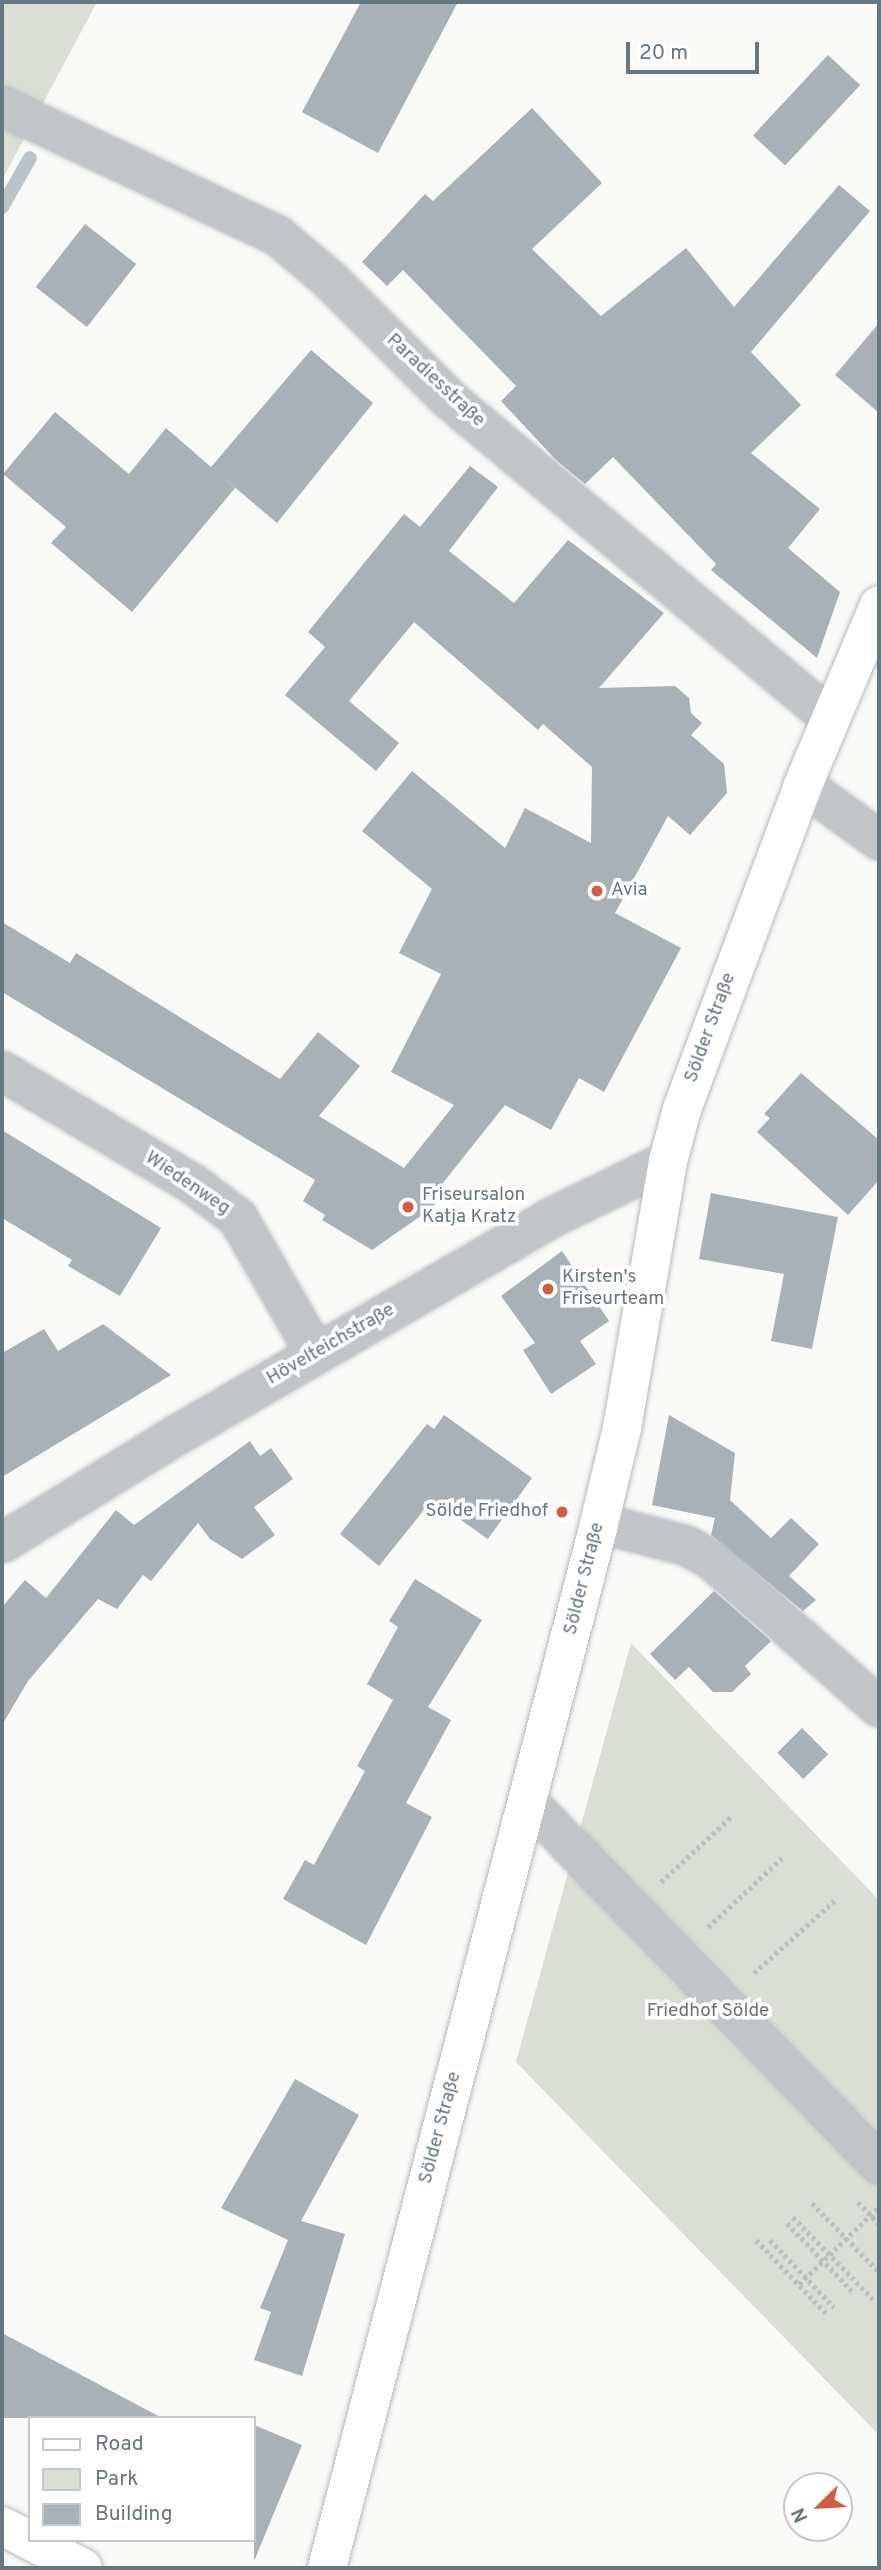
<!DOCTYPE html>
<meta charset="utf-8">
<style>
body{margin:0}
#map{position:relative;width:881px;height:2570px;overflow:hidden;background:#f9f9f7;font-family:Overpass,sans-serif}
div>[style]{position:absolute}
.green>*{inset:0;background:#daded7}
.stream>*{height:14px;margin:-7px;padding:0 7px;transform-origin:7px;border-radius:7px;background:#bac4c8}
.building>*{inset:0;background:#a9b0b6;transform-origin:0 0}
.path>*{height:4.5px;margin-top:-2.25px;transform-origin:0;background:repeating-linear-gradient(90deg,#bbbec0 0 3.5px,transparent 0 7px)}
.roads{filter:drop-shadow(0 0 2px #b5b9bc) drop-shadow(0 0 2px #b5b9bc)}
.minor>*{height:38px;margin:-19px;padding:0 19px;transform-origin:19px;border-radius:19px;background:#c1c5c8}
.major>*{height:38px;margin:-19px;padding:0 19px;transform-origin:19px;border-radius:19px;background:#fff}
.dots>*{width:19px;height:19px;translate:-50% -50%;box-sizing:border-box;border:4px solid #fff;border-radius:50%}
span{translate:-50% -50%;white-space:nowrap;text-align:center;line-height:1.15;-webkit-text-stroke:7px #fff;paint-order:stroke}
.street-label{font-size:19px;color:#67767f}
.poi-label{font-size:19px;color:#67767f}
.left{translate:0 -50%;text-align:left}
.right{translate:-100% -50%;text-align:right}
.park-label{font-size:19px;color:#697866}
.frame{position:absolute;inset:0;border:4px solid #67767f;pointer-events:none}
.legend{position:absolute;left:28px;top:2416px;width:228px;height:126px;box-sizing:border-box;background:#fff;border:2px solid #c2c8cc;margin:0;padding:9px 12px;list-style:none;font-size:21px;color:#67767f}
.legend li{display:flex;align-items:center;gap:14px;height:35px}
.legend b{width:35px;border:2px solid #c2c8cc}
.north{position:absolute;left:783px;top:2472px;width:70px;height:70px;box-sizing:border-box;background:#fff;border:2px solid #c2c8cc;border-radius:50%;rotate:246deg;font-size:19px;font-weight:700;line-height:28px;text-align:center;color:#67767f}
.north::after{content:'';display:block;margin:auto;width:24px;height:32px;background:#d15c40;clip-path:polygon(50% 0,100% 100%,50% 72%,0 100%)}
.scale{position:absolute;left:626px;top:42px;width:133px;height:32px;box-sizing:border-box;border:4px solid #67767f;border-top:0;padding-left:9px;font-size:21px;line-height:24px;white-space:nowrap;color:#67767f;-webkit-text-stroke:5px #fff;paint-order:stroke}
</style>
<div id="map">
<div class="green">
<i style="clip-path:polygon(2px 2px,97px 2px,2px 180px)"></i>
<i style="clip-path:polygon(631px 1643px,879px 1900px,879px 2435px,516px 2062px)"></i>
</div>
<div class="stream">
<i style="left:2px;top:207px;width:56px;rotate:-60.3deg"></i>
</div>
<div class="building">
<i style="clip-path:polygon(361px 2px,458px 2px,378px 153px,302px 112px)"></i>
<i style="left:828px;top:55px;width:44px;height:110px;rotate:43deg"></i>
<i style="clip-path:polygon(532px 108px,602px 183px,532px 249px,601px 316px,686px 248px,734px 307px,839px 185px,870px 211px,751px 352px,801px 405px,751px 453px,820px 509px,788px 548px,840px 592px,817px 658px,711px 570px,716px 564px,613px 457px,585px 484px,556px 460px,501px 401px,516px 386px,403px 270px,387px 286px,362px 262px,425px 194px,433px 201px)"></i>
<i style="left:85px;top:224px;width:65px;height:80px;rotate:38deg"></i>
<i style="clip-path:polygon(879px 323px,879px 413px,835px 375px)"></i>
<i style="clip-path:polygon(311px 350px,373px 403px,277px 523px,220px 475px,235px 488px,132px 612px,51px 543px,66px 527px,3px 474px,55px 412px,129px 474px,166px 428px,211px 467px)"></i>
<i style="clip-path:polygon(470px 466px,498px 487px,449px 551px,514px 603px,568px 540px,664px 613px,599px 688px,675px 686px,689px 698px,691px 713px,702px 723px,691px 735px,724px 764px,727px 793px,690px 835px,668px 816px,615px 913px,681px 948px,604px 1092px,579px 1078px,551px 1130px,505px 1105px,431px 1198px,435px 1206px,372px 1250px,322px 1220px,325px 1215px,303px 1201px,315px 1180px,2px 992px,2px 922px,70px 963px,76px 953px,280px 1079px,318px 1032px,360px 1066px,319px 1116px,404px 1168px,454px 1105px,391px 1072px,441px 974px,399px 953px,432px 889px,362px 831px,412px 771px,505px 848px,525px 808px,591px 843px,592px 767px,543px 724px,538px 730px,414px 622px,349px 701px,399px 743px,376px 771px,285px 695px,325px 647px,308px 632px,404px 514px,420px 527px)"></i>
<i style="clip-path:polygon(801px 1073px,879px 1140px,879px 1180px,848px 1215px,757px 1132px,770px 1118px,764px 1114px)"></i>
<i style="clip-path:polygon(2px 1130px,161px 1228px,120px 1296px,68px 1266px,72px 1260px,2px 1218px)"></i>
<i style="clip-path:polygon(711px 1193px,838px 1217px,812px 1349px,771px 1341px,784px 1274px,699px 1259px)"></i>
<i style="clip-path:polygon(562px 1251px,609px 1321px,580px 1341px,596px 1364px,551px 1394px,523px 1350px,535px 1343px,501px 1296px)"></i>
<i style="clip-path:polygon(103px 1324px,171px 1375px,2px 1477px,2px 1353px,44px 1329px,58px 1351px)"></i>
<i style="clip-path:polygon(444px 1415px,532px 1478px,488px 1539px,432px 1500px,379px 1566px,340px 1534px,427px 1424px,434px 1429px)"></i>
<i style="clip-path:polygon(669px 1415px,735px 1453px,730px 1500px,771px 1538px,791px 1518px,819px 1544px,789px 1576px,816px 1600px,803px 1611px,711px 1535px,715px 1518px,652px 1505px)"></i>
<i style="clip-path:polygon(250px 1441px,260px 1456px,271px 1448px,293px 1479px,254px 1507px,275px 1535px,242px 1559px,210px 1539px,198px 1523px,151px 1581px,143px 1575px,117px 1609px,98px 1599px,28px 1681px,2px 1725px,2px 1607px,25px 1580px,46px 1598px,116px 1510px,134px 1525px)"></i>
<i style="clip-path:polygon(415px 1579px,482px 1620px,428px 1707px,451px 1720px,406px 1803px,432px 1817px,366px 1945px,283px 1899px,305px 1860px,314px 1865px,365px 1771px,357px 1766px,393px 1700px,367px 1684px,398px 1627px,389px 1621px)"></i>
<i style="clip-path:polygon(714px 1591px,771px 1641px,745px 1666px,751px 1674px,732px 1692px,713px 1692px,689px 1667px,675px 1680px,650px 1654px)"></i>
<i style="left:802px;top:1728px;width:37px;height:35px;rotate:45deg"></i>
<i style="clip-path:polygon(295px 2079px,359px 2115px,301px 2221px,345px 2234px,302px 2376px,254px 2360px,271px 2312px,260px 2308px,288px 2240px,221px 2208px)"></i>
<i style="clip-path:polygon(2px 2333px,53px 2360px,162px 2418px,2px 2418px)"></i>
<i style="clip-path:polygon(254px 2425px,302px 2445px,255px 2559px,254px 2559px)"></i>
</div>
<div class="path">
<i style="left:661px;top:1882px;width:97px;rotate:-42.9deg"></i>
<i style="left:708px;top:1927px;width:101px;rotate:-43deg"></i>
<i style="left:754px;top:1973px;width:108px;rotate:-42deg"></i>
<i style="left:858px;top:2202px;width:30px;rotate:46deg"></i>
<i style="left:812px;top:2203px;width:96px;rotate:45.8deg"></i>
<i style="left:793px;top:2217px;width:115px;rotate:45.7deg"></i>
<i style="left:787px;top:2223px;width:94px;rotate:46.3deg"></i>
<i style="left:756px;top:2240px;width:103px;rotate:46.2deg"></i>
<i style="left:770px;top:2240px;width:93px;rotate:46.3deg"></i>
<i style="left:799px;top:2284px;width:111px;rotate:-43.9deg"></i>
</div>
<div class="roads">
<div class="minor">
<i style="left:2px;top:106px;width:305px;rotate:25.2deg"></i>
<i style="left:278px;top:236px;width:68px;rotate:40.2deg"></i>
<i style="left:330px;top:280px;width:170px;rotate:45deg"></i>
<i style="left:450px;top:400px;width:496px;rotate:39.9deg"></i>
<i style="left:803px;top:785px;width:94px;rotate:35.9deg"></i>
<i style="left:2px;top:1071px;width:222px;rotate:30.6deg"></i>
<i style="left:193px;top:1184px;width:56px;rotate:37.1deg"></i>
<i style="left:238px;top:1218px;width:157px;rotate:60.2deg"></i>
<i style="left:599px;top:1523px;width:91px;rotate:14.6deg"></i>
<i style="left:687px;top:1546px;width:29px;rotate:29deg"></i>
<i style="left:712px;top:1560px;width:222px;rotate:41.4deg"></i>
<i style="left:2px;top:1543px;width:206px;rotate:-31.7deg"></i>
<i style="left:177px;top:1435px;width:432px;rotate:-30.1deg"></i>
<i style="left:551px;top:1218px;width:130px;rotate:-26deg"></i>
<i style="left:527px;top:1801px;width:506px;rotate:45.88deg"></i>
</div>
<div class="major">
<i style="left:2px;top:2526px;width:91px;rotate:27.4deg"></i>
<i style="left:327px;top:2568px;width:1075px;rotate:-75.39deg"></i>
<i style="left:598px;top:1528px;width:103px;rotate:-76.5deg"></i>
<i style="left:622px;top:1428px;width:271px;rotate:-80.2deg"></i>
<i style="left:668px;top:1161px;width:54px;rotate:-74.9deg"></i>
<i style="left:682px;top:1109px;width:346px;rotate:-69.5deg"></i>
<i style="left:803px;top:785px;width:195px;rotate:-67.1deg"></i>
</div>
</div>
<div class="dots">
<i style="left:597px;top:891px;background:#d15c40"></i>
<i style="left:408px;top:1207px;background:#d15c40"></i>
<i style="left:548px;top:1289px;background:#d15c40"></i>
<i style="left:562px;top:1512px;background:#d15c40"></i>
</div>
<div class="street-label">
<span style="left:435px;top:381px;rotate:43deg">Paradiesstraße</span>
<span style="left:711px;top:1028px;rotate:-70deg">Sölder Straße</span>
<span style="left:187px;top:1184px;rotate:34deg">Wiedenweg</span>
<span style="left:331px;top:1345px;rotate:-30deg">Hövelteichstraße</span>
<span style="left:585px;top:1579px;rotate:-76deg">Sölder Straße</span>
<span style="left:441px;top:2128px;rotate:-75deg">Sölder Straße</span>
</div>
<div class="poi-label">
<span class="left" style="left:611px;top:891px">Avia</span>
<span class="left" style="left:422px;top:1207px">Friseursalon<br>Katja Kratz</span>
<span class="left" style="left:562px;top:1289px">Kirsten's<br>Friseurteam</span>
<span class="right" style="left:548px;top:1512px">Sölde Friedhof</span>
</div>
<div class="park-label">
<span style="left:708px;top:2012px">Friedhof Sölde</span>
</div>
<div class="frame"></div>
<ul class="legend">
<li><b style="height:9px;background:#fff"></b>Road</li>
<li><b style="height:19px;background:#daded7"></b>Park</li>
<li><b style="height:19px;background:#a9b0b6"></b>Building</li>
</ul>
<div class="north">N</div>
<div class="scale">20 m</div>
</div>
